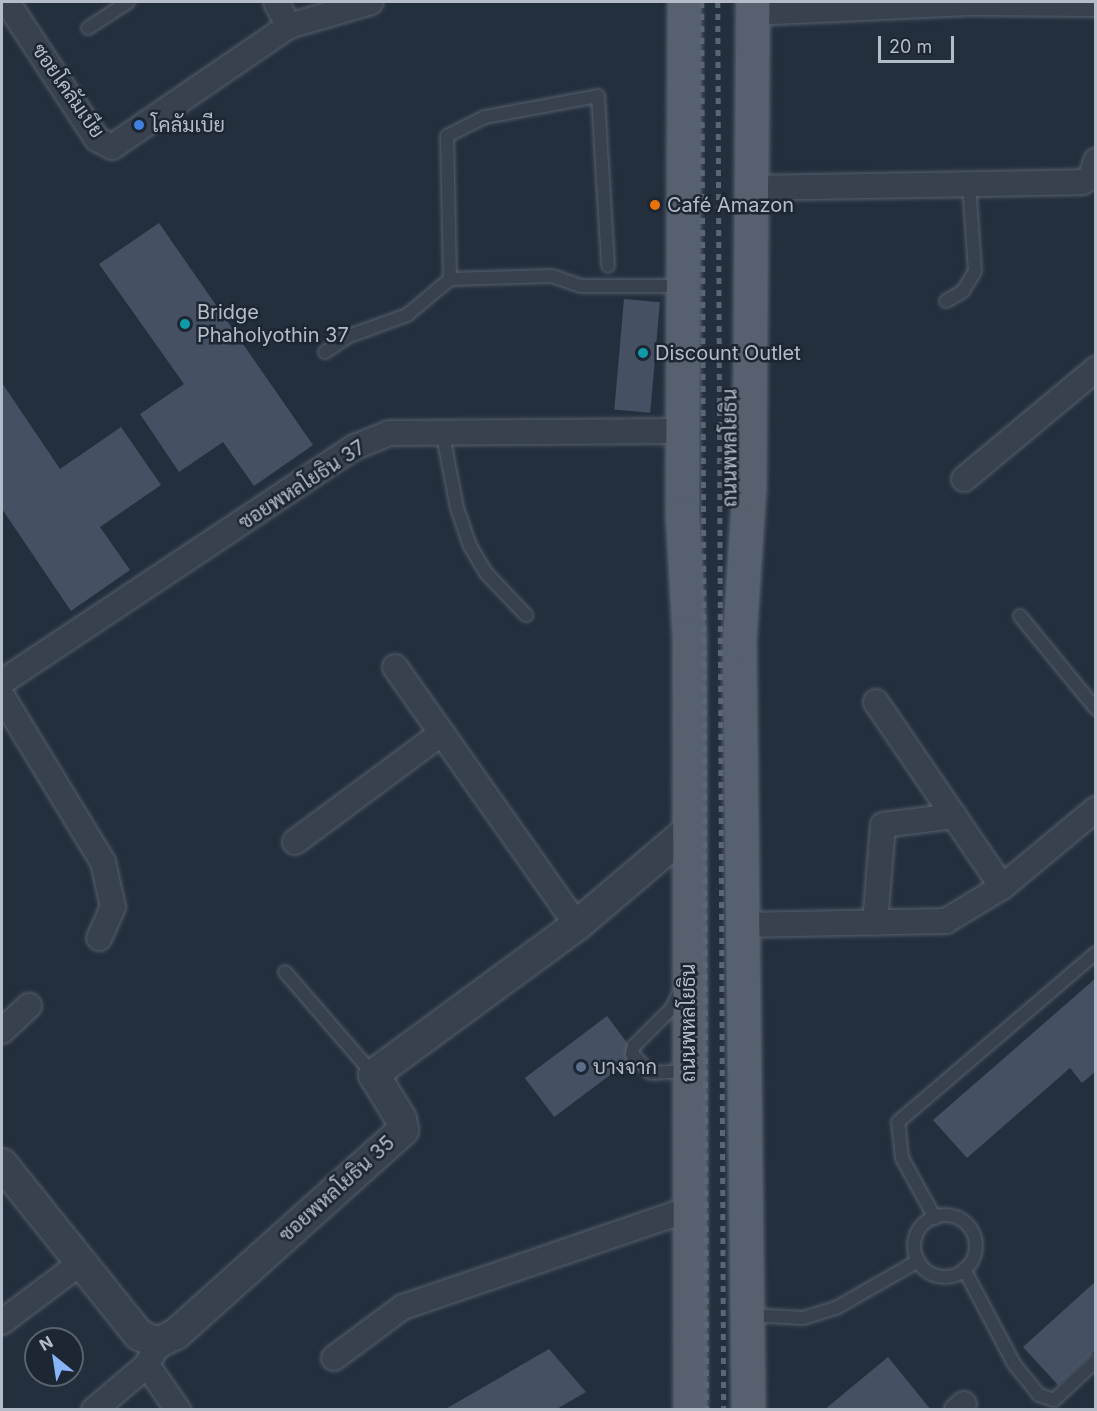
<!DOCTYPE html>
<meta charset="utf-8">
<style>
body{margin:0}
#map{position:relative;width:1097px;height:1411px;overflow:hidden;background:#242f3e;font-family:Inter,Sarabun,sans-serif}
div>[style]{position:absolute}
.building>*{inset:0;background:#455162;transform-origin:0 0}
.roads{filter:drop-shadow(0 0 2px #565f6c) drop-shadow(0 0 2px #565f6c)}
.service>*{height:12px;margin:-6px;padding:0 6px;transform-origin:6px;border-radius:6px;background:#38414e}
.service>.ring{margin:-6px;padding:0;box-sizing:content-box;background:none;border:12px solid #38414e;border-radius:50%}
.minor>*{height:24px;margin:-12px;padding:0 12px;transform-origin:12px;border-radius:12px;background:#38414e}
.tertiary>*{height:30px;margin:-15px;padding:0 15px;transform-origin:15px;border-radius:15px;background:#38414e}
.primary>*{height:33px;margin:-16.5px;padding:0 16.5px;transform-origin:16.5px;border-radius:16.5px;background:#56606e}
.rail>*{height:4.5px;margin-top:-2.25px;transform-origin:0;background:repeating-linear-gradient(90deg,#5a6575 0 6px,transparent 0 12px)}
.dots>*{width:16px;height:16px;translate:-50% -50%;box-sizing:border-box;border:3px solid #1d2633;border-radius:50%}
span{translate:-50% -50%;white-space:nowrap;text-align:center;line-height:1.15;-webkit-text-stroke:5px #1d2633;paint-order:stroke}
.street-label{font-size:20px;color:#b4bcc9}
.poi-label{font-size:20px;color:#b4bcc9}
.left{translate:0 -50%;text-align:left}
.frame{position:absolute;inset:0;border:3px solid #b4bcc9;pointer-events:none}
.north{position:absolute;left:24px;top:1327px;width:60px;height:60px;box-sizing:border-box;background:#1d2633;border:2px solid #59626f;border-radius:50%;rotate:330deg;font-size:16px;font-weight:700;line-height:24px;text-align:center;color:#b4bcc9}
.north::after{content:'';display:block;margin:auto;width:21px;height:27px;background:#8ab4f8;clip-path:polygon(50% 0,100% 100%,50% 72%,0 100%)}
.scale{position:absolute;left:878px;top:36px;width:76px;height:27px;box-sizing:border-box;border:3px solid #b4bcc9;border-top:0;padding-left:8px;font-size:18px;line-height:21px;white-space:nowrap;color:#b4bcc9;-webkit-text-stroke:4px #1d2633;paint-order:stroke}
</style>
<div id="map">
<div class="building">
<i style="clip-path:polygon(159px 223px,313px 445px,254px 486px,223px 442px,179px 472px,140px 414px,184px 384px,99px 264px)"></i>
<i style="left:624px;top:299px;width:36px;height:111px;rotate:5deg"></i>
<i style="clip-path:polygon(2px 383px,60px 469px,121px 427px,161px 485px,100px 527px,130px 570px,71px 611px,2px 509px)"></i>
<i style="clip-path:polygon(1096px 978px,1096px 1071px,1082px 1083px,1070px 1068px,967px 1158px,933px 1120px)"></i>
<i style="left:607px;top:1016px;width:49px;height:103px;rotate:53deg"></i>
<i style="clip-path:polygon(1096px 1281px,1096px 1350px,1058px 1385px,1023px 1347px)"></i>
<i style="clip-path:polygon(549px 1349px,586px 1392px,555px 1410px,444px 1410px)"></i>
<i style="clip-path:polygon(888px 1357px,931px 1410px,824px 1410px)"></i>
</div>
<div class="roads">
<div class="service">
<i style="left:88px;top:28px;width:48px;rotate:-33deg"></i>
<i style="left:450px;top:279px;width:143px;rotate:-91.2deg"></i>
<i style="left:447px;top:136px;width:42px;rotate:-26.6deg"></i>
<i style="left:485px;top:117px;width:115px;rotate:-10.5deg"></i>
<i style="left:598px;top:96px;width:170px;rotate:86.6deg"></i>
<i style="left:946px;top:301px;width:20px;rotate:-30deg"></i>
<i style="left:963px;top:291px;width:23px;rotate:-59deg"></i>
<i style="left:975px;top:271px;width:87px;rotate:-93.9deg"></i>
<i style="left:325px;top:352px;width:29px;rotate:-34deg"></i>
<i style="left:349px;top:336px;width:62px;rotate:-19.9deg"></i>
<i style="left:407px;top:315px;width:56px;rotate:-39.9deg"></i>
<i style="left:450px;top:279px;width:102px;rotate:-1.7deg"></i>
<i style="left:552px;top:276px;width:31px;rotate:19deg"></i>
<i style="left:581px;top:286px;width:100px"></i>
<i style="left:442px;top:430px;width:79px;rotate:79.1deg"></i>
<i style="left:457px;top:508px;width:40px;rotate:71.1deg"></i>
<i style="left:470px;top:546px;width:33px;rotate:59deg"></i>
<i style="left:487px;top:574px;width:57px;rotate:46.4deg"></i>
<i style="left:1020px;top:616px;width:120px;rotate:50.7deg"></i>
<i style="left:285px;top:972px;width:136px;rotate:49.2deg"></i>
<i style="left:679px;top:993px;width:17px;rotate:115deg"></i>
<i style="left:672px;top:1008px;width:54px;rotate:135deg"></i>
<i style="left:634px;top:1046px;width:8px;rotate:104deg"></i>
<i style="left:632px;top:1054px;width:27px;rotate:45deg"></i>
<i style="left:651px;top:1073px;width:36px;rotate:-3deg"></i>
<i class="ring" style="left:914px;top:1215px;width:50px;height:50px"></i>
<i style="left:935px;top:1218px;width:68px;rotate:-118.8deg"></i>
<i style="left:902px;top:1158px;width:36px;rotate:-96deg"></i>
<i style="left:898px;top:1122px;width:260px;rotate:-40.5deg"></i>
<i style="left:964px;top:1269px;width:107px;rotate:62.2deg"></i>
<i style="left:1014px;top:1364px;width:40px;rotate:51deg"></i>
<i style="left:1039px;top:1395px;width:16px;rotate:18deg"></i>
<i style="left:1054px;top:1400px;width:57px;rotate:-42.9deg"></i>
<i style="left:749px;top:1315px;width:54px;rotate:3.2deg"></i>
<i style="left:803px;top:1318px;width:34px;rotate:-17deg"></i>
<i style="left:836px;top:1308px;width:95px;rotate:-29.8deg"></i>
</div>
<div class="minor">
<i style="left:7px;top:2px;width:164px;rotate:56.7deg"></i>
<i style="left:97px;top:139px;width:17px;rotate:28deg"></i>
<i style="left:112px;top:147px;width:214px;rotate:-34.4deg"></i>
<i style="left:289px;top:26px;width:85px;rotate:-16.3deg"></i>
<i style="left:276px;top:2px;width:27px;rotate:62deg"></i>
<i style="left:752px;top:13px;width:218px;rotate:-2.6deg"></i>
<i style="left:970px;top:3px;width:126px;rotate:0.5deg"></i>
<i style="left:752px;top:188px;width:330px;rotate:-1deg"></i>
<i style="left:1082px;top:182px;width:10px;rotate:-29deg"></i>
<i style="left:1091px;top:177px;width:17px;rotate:-73deg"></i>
<i style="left:964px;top:479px;width:172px;rotate:-39.8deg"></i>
<i style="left:395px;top:667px;width:316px;rotate:54.8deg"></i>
<i style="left:2px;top:682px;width:424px;rotate:-33.7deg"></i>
<i style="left:355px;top:447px;width:37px;rotate:-22deg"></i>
<i style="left:389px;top:433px;width:294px;rotate:-0.4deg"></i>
<i style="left:2px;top:696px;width:194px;rotate:58.7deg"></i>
<i style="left:103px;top:862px;width:46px;rotate:77.5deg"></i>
<i style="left:113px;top:907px;width:34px;rotate:114deg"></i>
<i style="left:876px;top:702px;width:224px;rotate:55.7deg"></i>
<i style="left:295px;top:842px;width:183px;rotate:-36.6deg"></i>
<i style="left:875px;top:923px;width:98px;rotate:-85.3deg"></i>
<i style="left:883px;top:825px;width:72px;rotate:-7.2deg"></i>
<i style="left:742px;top:925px;width:204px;rotate:-1.1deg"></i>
<i style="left:946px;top:921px;width:66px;rotate:-31.3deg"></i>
<i style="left:1002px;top:887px;width:122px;rotate:-39.7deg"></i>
<i style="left:2px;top:1031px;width:37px;rotate:-43deg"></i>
<i style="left:2px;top:1322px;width:100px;rotate:-36.9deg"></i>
<i style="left:334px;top:1358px;width:86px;rotate:-36.5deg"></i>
<i style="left:403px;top:1307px;width:302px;rotate:-18.9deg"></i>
<i style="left:147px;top:1365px;width:55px;rotate:55.4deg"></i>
<i style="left:94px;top:1410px;width:70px;rotate:-40.3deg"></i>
<i style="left:147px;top:1365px;width:25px;rotate:-63deg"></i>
<i style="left:957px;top:1410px;width:9px;rotate:-41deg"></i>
</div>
<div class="tertiary">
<i style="left:2px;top:1164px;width:219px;rotate:51.3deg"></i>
<i style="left:139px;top:1335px;width:21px;rotate:23deg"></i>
<i style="left:158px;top:1343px;width:20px;rotate:-27deg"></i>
<i style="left:176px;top:1334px;width:305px;rotate:-41.9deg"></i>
<i style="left:403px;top:1130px;width:11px;rotate:-100deg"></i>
<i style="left:401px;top:1119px;width:52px;rotate:-121.5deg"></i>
<i style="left:374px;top:1075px;width:4px;rotate:-45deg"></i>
<i style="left:377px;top:1072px;width:248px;rotate:-36.3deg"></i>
<i style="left:577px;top:925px;width:145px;rotate:-40.3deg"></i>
</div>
<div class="primary">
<i style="left:684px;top:2px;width:510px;rotate:90.22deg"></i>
<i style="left:682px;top:512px;width:125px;rotate:86.8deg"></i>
<i style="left:689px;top:637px;width:773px;rotate:89.93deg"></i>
<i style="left:748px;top:1410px;width:769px;rotate:-90.67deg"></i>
<i style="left:739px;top:641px;width:153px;rotate:-86.3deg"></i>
<i style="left:749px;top:488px;width:486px;rotate:-89.6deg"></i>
</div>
</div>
<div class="rail">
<i style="left:702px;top:2px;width:1408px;rotate:89.8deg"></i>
<i style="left:718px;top:2px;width:1408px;rotate:89.76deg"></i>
</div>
<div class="dots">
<i style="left:139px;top:125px;background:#3f7fe0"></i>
<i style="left:655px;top:205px;background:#e8710a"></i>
<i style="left:185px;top:324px;background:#0f9aa8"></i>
<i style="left:643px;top:353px;background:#0f9aa8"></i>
<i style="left:581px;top:1067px;background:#5c6f8a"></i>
</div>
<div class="street-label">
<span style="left:68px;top:91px;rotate:55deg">ซอยโคลัมเบีย</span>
<span style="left:730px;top:448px;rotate:-90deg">ถนนพหลโยธิน</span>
<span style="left:302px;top:485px;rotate:-33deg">ซอยพหลโยธิน 37</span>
<span style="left:688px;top:1023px;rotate:-90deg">ถนนพหลโยธิน</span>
<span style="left:337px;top:1189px;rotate:-42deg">ซอยพหลโยธิน 35</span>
</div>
<div class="poi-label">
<span class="left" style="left:151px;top:125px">โคลัมเบีย</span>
<span class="left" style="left:667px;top:205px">Café Amazon</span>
<span class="left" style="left:197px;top:324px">Bridge<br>Phaholyothin 37</span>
<span class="left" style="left:655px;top:353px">Discount Outlet</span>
<span class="left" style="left:593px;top:1067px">บางจาก</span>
</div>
<div class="frame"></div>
<div class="north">N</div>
<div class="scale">20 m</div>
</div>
